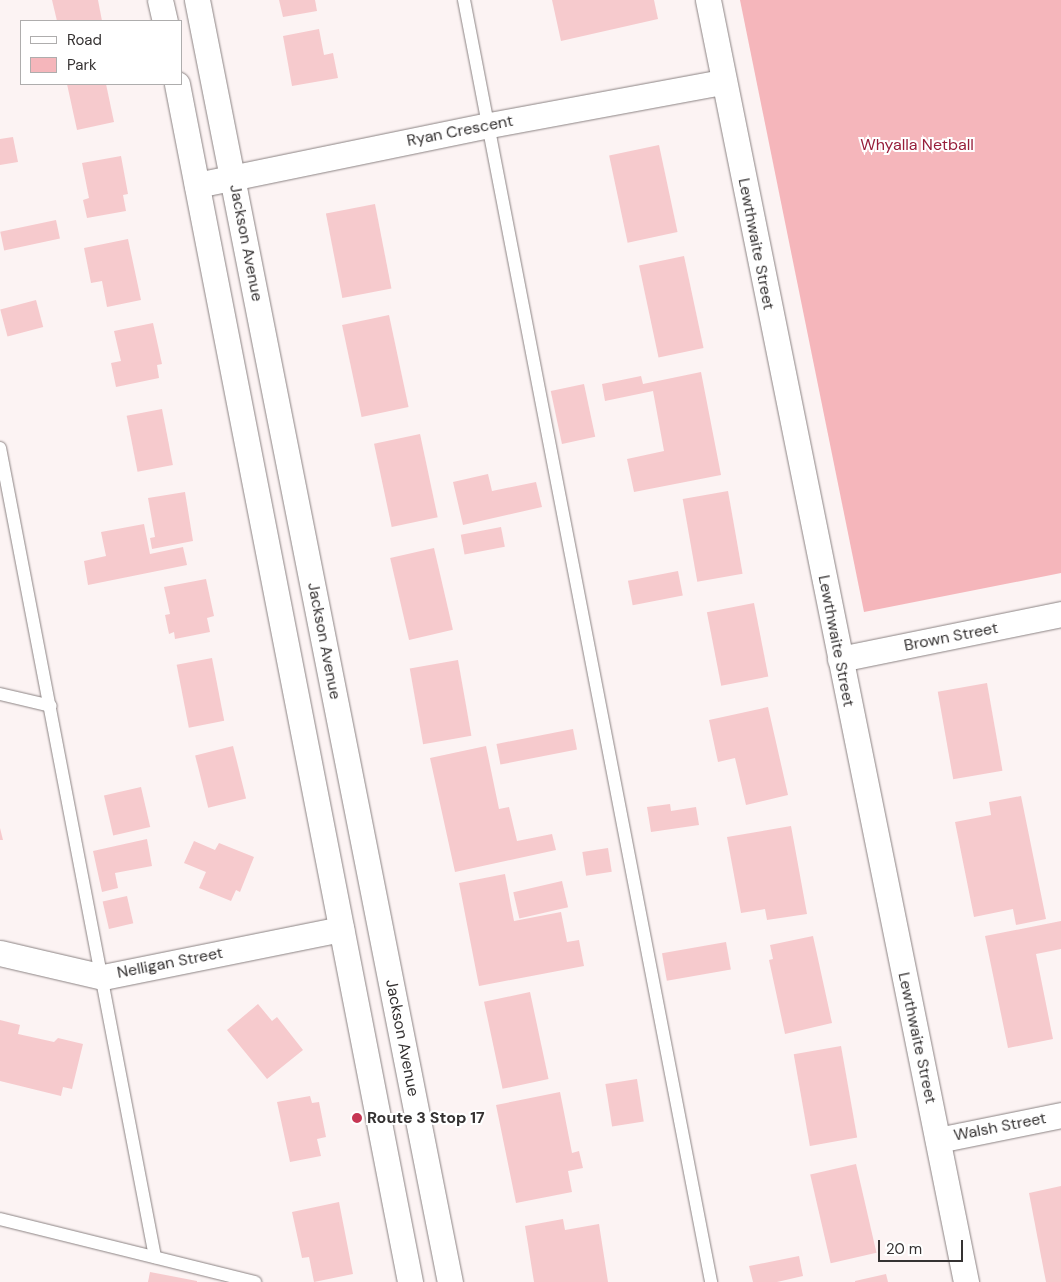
<!DOCTYPE html>
<style>
body{margin:0}
#map{position:relative;width:1061px;height:1282px;overflow:hidden;background:#fcf3f3;font-family:"DM Sans",sans-serif}
div>[style]{position:absolute}
.green>*{inset:0;background:#f5b6bb}
.building>*{inset:0;background:#f6cacd;transform-origin:0 0}
.roads{filter:drop-shadow(0 0 1px #8b8383) drop-shadow(0 0 1px #8b8383)}
.service>*{height:12px;margin:-6px;padding:0 6px;transform-origin:6px;border-radius:6px;background:#fff}
.minor>*{height:25px;margin:-12.5px;padding:0 12.5px;transform-origin:12.5px;border-radius:12.5px;background:#fff}
.dots>*{width:14px;height:14px;translate:-50% -50%;box-sizing:border-box;border:2px solid #fff;border-radius:50%}
span{translate:-50% -50%;white-space:nowrap;text-align:center;line-height:1.15;-webkit-text-stroke:4px #fff;paint-order:stroke}
.street-label{font-size:16px;color:#353232}
.park-label{font-size:16px;color:#971e3a}
.poi-label{font-size:16px;color:#353232;font-weight:700}
.left{translate:0 -50%;text-align:left}
.legend{position:absolute;left:20px;top:20px;width:162px;height:65px;box-sizing:border-box;background:#fff;border:1px solid #aeadad;margin:0;padding:6px 9px;list-style:none;font-size:15px;color:#353232}
.legend li{display:flex;align-items:center;gap:10px;height:25px}
.legend b{width:25px;border:1px solid #aeadad}
.scale{position:absolute;left:878px;top:1240px;width:85px;height:22px;box-sizing:border-box;border:2px solid #353232;border-top:0;padding-left:6px;font-size:15px;line-height:18px;white-space:nowrap;color:#353232;-webkit-text-stroke:4px #fff;paint-order:stroke}
</style>
<div id="map">
<div class="green">
<i style="clip-path:polygon(740px 0,1061px 0,1061px 573px,864px 612px)"></i>
</div>
<div class="building">
<i style="clip-path:polygon(52px 0,98px 0,102px 21px,57px 21px)"></i>
<i style="clip-path:polygon(279px 0,315px 0,317px 11px,283px 17px)"></i>
<i style="clip-path:polygon(552px 0,654px 0,658px 19px,561px 41px)"></i>
<i style="clip-path:polygon(319px 29px,324px 55px,333px 53px,338px 78px,292px 86px,283px 36px)"></i>
<i style="clip-path:polygon(67px 84px,106px 84px,114px 122px,77px 130px)"></i>
<i style="clip-path:polygon(13px 137px,18px 162px,0 165px,0 139px)"></i>
<i style="left:659px;top:145px;width:89px;height:51px;rotate:78deg"></i>
<i style="clip-path:polygon(121px 156px,128px 194px,123px 195px,126px 211px,87px 218px,83px 200px,89px 198px,82px 163px)"></i>
<i style="left:375px;top:204px;width:86px;height:50px;rotate:79deg"></i>
<i style="left:56px;top:220px;width:19px;height:57px;rotate:78deg"></i>
<i style="clip-path:polygon(128px 239px,141px 300px,107px 307px,102px 281px,91px 283px,84px 248px)"></i>
<i style="left:684px;top:256px;width:94px;height:46px;rotate:78deg"></i>
<i style="left:36px;top:300px;width:28px;height:37px;rotate:75deg"></i>
<i style="left:389px;top:315px;width:94px;height:48px;rotate:78deg"></i>
<i style="clip-path:polygon(153px 323px,162px 364px,157px 365px,159px 378px,116px 387px,111px 363px,121px 361px,114px 331px)"></i>
<i style="clip-path:polygon(701px 372px,721px 475px,634px 492px,627px 459px,664px 451px,653px 391px,605px 401px,602px 384px,641px 376px,643px 384px)"></i>
<i style="left:584px;top:384px;width:54px;height:34px;rotate:78deg"></i>
<i style="left:162px;top:409px;width:57px;height:36px;rotate:79deg"></i>
<i style="left:420px;top:434px;width:85px;height:47px;rotate:78deg"></i>
<i style="clip-path:polygon(488px 474px,492px 491px,536px 482px,542px 507px,463px 525px,453px 482px)"></i>
<i style="left:728px;top:491px;width:84px;height:46px;rotate:80deg"></i>
<i style="clip-path:polygon(185px 492px,193px 541px,152px 549px,150px 538px,155px 537px,148px 498px)"></i>
<i style="clip-path:polygon(144px 524px,150px 554px,183px 547px,187px 565px,88px 585px,84px 561px,106px 556px,101px 532px)"></i>
<i style="left:501px;top:527px;width:20px;height:41px;rotate:79deg"></i>
<i style="left:434px;top:548px;width:84px;height:45px;rotate:77deg"></i>
<i style="left:678px;top:571px;width:25px;height:51px;rotate:79deg"></i>
<i style="clip-path:polygon(206px 579px,214px 616px,207px 618px,210px 632px,175px 639px,174px 632px,169px 634px,165px 615px,170px 614px,164px 587px)"></i>
<i style="left:754px;top:603px;width:75px;height:48px;rotate:79deg"></i>
<i style="left:212px;top:658px;width:64px;height:36px;rotate:79deg"></i>
<i style="left:458px;top:660px;width:77px;height:49px;rotate:80deg"></i>
<i style="left:987px;top:683px;width:89px;height:50px;rotate:80deg"></i>
<i style="clip-path:polygon(768px 707px,788px 795px,746px 805px,735px 758px,718px 762px,709px 720px)"></i>
<i style="left:573px;top:729px;width:21px;height:78px;rotate:79deg"></i>
<i style="left:233px;top:746px;width:54px;height:39px;rotate:76deg"></i>
<i style="clip-path:polygon(486px 746px,499px 809px,509px 807px,517px 841px,552px 834px,556px 850px,455px 872px,430px 758px)"></i>
<i style="left:141px;top:787px;width:41px;height:38px;rotate:77deg"></i>
<i style="clip-path:polygon(1021px 796px,1046px 919px,1016px 925px,1013px 909px,974px 917px,955px 822px,991px 815px,989px 802px)"></i>
<i style="clip-path:polygon(670px 804px,671px 811px,696px 807px,699px 825px,651px 832px,647px 807px)"></i>
<i style="clip-path:polygon(791px 826px,807px 914px,767px 920px,765px 909px,741px 913px,727px 837px)"></i>
<i style="clip-path:polygon(0 828px,3px 840px,0 840px)"></i>
<i style="clip-path:polygon(147px 839px,152px 866px,115px 873px,118px 888px,102px 892px,93px 851px)"></i>
<i style="clip-path:polygon(194px 841px,215px 850px,219px 843px,254px 857px,240px 892px,236px 890px,231px 901px,199px 888px,206px 872px,184px 863px)"></i>
<i style="left:608px;top:848px;width:24px;height:26px;rotate:81deg"></i>
<i style="clip-path:polygon(505px 874px,514px 921px,561px 912px,567px 942px,579px 940px,584px 966px,479px 986px,459px 883px)"></i>
<i style="left:562px;top:881px;width:27px;height:50px;rotate:77deg"></i>
<i style="left:127px;top:896px;width:28px;height:25px;rotate:77deg"></i>
<i style="clip-path:polygon(1061px 921px,1061px 949px,1036px 954px,1053px 1039px,1008px 1048px,985px 936px)"></i>
<i style="clip-path:polygon(813px 936px,832px 1023px,785px 1034px,769px 960px,773px 959px,770px 945px)"></i>
<i style="left:726px;top:942px;width:28px;height:65px;rotate:80deg"></i>
<i style="left:530px;top:992px;width:89px;height:47px;rotate:78deg"></i>
<i style="clip-path:polygon(258px 1004px,272px 1021px,277px 1017px,303px 1050px,267px 1079px,227px 1030px)"></i>
<i style="clip-path:polygon(0 1020px,20px 1025px,18px 1034px,54px 1042px,58px 1038px,83px 1044px,72px 1089px,63px 1087px,61px 1096px,0 1081px)"></i>
<i style="left:841px;top:1046px;width:93px;height:48px;rotate:80deg"></i>
<i style="left:637px;top:1079px;width:43px;height:32px;rotate:81deg"></i>
<i style="clip-path:polygon(560px 1092px,572px 1153px,579px 1151px,583px 1168px,568px 1171px,572px 1192px,516px 1203px,496px 1105px)"></i>
<i style="clip-path:polygon(310px 1096px,312px 1103px,319px 1102px,326px 1137px,317px 1139px,321px 1156px,290px 1162px,277px 1102px)"></i>
<i style="left:856px;top:1164px;width:91px;height:47px;rotate:77deg"></i>
<i style="clip-path:polygon(1061px 1186px,1061px 1282px,1046px 1282px,1029px 1193px)"></i>
<i style="clip-path:polygon(339px 1202px,353px 1274px,314px 1282px,309px 1257px,302px 1258px,292px 1212px)"></i>
<i style="clip-path:polygon(563px 1219px,565px 1230px,599px 1224px,608px 1282px,534px 1282px,525px 1226px)"></i>
<i style="clip-path:polygon(799px 1256px,803px 1276px,777px 1282px,753px 1282px,749px 1266px)"></i>
<i style="clip-path:polygon(150px 1272px,197px 1281px,197px 1282px,148px 1282px)"></i>
<i style="clip-path:polygon(886px 1274px,888px 1282px,855px 1282px,855px 1281px)"></i>
</div>
<div class="roads">
<div class="service">
<i style="left:464px;top:0;width:1306px;rotate:79.09deg"></i>
<i style="left:0;top:448px;width:824px;rotate:79.15deg"></i>
<i style="left:0;top:694px;width:52px;rotate:13.2deg"></i>
<i style="left:0;top:1219px;width:263px;rotate:13.9deg"></i>
</div>
<div class="minor">
<i style="left:160px;top:0;width:22px;rotate:77deg"></i>
<i style="left:197px;top:0;width:1307px;rotate:78.84deg"></i>
<i style="left:708px;top:0;width:1308px;rotate:78.62deg"></i>
<i style="left:177px;top:84px;width:1220px;rotate:78.99deg"></i>
<i style="left:197px;top:185px;width:299px;rotate:-11.6deg"></i>
<i style="left:490px;top:125px;width:237px;rotate:-10.5deg"></i>
<i style="left:840px;top:659px;width:226px;rotate:-11.5deg"></i>
<i style="left:0;top:953px;width:106px;rotate:13.1deg"></i>
<i style="left:103px;top:977px;width:243px;rotate:-11.4deg"></i>
<i style="left:938px;top:1140px;width:126px;rotate:-11.5deg"></i>
</div>
</div>
<div class="dots">
<i style="left:357px;top:1118px;background:#c63653"></i>
</div>
<div class="street-label">
<span style="left:460px;top:131px;rotate:-11deg">Ryan Crescent</span>
<span style="left:246px;top:243px;rotate:79deg">Jackson Avenue</span>
<span style="left:756px;top:244px;rotate:79deg">Lewthwaite Street</span>
<span style="left:951px;top:637px;rotate:-11deg">Brown Street</span>
<span style="left:324px;top:641px;rotate:79deg">Jackson Avenue</span>
<span style="left:836px;top:641px;rotate:79deg">Lewthwaite Street</span>
<span style="left:170px;top:963px;rotate:-11deg">Nelligan Street</span>
<span style="left:402px;top:1038px;rotate:79deg">Jackson Avenue</span>
<span style="left:917px;top:1038px;rotate:78deg">Lewthwaite Street</span>
<span style="left:1000px;top:1127px;rotate:-11deg">Walsh Street</span>
</div>
<div class="park-label">
<span style="left:917px;top:145px">Whyalla Netball</span>
</div>
<div class="poi-label">
<span class="left" style="left:367px;top:1118px">Route 3 Stop 17</span>
</div>
<ul class="legend">
<li><b style="height:6px;background:#fff"></b>Road</li>
<li><b style="height:14px;background:#f5b6bb"></b>Park</li>
</ul>
<div class="scale">20 m</div>
</div>
